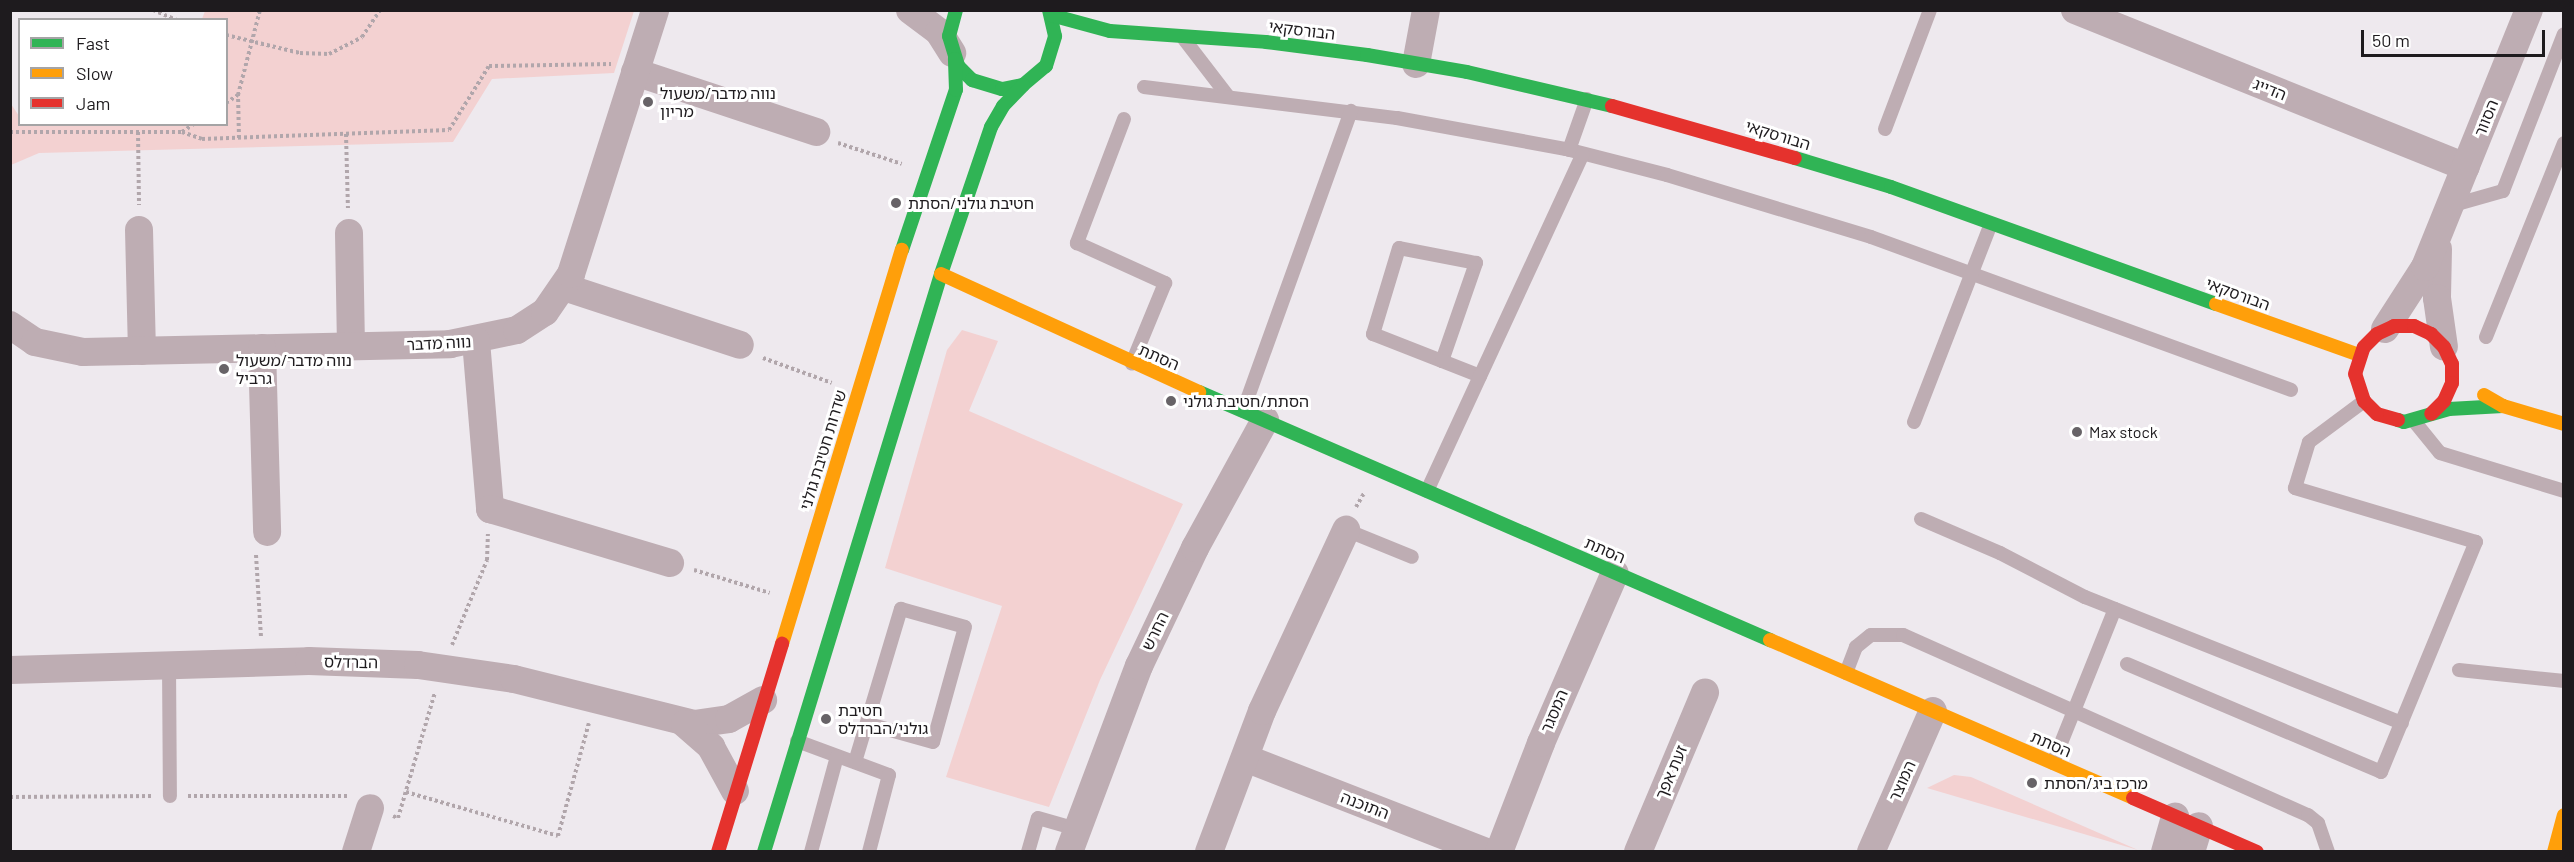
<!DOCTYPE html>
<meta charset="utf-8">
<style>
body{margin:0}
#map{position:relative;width:2574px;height:862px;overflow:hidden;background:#eee9ee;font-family:Barlow,"Noto Sans Hebrew",sans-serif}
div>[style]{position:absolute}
.green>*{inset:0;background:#f3d1d1}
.path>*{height:4px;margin-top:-2px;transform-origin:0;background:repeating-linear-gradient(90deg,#b1a6ab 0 3px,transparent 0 6px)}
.lane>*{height:14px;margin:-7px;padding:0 7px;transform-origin:7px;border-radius:7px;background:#beadb3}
.street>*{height:28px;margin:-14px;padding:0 14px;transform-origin:14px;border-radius:14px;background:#beadb3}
.fast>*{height:14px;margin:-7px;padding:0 7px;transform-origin:7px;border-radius:7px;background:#30b455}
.slow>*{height:14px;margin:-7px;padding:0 7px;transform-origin:7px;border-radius:7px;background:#ff9f0a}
.jam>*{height:14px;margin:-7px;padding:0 7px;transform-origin:7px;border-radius:7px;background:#e5322d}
.dots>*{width:16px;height:16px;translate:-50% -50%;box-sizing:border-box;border:3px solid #fff;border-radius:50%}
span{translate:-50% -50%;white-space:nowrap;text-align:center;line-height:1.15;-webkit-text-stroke:6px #fff;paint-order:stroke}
.street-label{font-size:16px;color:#1e1b1e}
.poi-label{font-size:16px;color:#1e1b1e}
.left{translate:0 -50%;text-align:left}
.frame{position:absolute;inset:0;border:12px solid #1e1b1e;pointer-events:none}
.legend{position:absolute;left:18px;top:18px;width:210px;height:108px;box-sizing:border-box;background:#fff;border:2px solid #a5a4a5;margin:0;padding:8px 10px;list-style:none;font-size:18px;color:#1e1b1e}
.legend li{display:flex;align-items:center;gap:12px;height:30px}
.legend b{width:30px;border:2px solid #a5a4a5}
.scale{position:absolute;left:2361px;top:30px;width:184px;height:27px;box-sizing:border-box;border:3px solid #1e1b1e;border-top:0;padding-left:8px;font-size:18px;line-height:21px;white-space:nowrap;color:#1e1b1e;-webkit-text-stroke:4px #fff;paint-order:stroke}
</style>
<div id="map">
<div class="green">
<i style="clip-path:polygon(205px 11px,205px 10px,634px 11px,614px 73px,492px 79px,453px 142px,39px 153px,11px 165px,11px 104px,19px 116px,20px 124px,226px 124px,226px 20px,202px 19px)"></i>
<i style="clip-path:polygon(962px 330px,998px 341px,969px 411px,1183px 504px,1100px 680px,1049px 807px,946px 777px,1002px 606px,885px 568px,947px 350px)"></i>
<i style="clip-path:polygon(1954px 775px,1971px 777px,2138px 850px,1927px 788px)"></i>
</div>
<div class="path">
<i style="left:153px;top:10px;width:26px;rotate:23deg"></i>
<i style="left:226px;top:35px;width:76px;rotate:13.7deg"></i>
<i style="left:300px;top:53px;width:29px;rotate:2deg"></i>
<i style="left:329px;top:54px;width:37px;rotate:-27deg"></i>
<i style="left:362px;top:37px;width:32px;rotate:-56deg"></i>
<i style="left:226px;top:103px;width:14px;rotate:-34deg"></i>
<i style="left:10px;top:132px;width:172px"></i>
<i style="left:182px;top:132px;width:21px;rotate:19deg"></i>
<i style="left:202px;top:139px;width:247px;rotate:-2.1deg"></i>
<i style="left:449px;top:130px;width:75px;rotate:-58deg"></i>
<i style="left:489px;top:66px;width:122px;rotate:-0.9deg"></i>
<i style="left:138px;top:132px;width:73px;rotate:89.2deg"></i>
<i style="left:182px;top:132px;width:14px;rotate:-34deg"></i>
<i style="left:346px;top:134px;width:74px;rotate:88.5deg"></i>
<i style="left:239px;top:138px;width:43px;rotate:-91.3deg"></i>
<i style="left:238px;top:95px;width:88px;rotate:-75.5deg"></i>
<i style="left:838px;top:143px;width:67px;rotate:18.2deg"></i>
<i style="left:763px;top:358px;width:73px;rotate:19.9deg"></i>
<i style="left:1356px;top:507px;width:16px;rotate:-60deg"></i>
<i style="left:256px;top:555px;width:82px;rotate:86.5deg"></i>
<i style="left:694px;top:570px;width:79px;rotate:16.8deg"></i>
<i style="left:452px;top:645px;width:92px;rotate:-67.6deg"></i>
<i style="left:487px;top:560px;width:26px;rotate:-88deg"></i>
<i style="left:406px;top:792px;width:158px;rotate:16.1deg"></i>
<i style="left:558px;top:836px;width:117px;rotate:-74.7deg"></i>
<i style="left:188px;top:796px;width:161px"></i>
<i style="left:10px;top:797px;width:144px;rotate:-0.4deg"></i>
<i style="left:393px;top:816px;width:5px;rotate:22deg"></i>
<i style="left:398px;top:818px;width:131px;rotate:-73.6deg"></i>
</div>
<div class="lane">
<i style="left:1184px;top:39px;width:71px;rotate:52.5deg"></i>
<i style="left:1144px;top:87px;width:255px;rotate:7deg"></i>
<i style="left:1397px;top:118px;width:172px;rotate:10.4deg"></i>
<i style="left:1566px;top:149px;width:104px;rotate:14.4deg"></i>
<i style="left:1667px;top:175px;width:213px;rotate:16.9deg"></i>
<i style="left:1871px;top:237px;width:447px;rotate:20deg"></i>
<i style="left:1124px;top:119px;width:133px;rotate:110.8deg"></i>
<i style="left:1077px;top:243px;width:97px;rotate:24.4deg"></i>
<i style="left:1165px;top:283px;width:87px;rotate:112.4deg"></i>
<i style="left:1885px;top:129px;width:127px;rotate:-69.3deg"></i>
<i style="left:1569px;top:150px;width:54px;rotate:-70.6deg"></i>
<i style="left:2450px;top:206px;width:55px;rotate:-15.8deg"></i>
<i style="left:2503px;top:191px;width:168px;rotate:-68.8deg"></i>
<i style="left:2486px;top:337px;width:209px;rotate:-68.1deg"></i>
<i style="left:1442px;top:361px;width:104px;rotate:-70.9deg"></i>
<i style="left:1476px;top:263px;width:78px;rotate:-169deg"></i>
<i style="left:1399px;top:248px;width:90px;rotate:106.8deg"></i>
<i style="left:1373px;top:334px;width:74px;rotate:21.4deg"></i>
<i style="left:1442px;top:361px;width:41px;rotate:21.5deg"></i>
<i style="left:1243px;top:411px;width:319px;rotate:-70.2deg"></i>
<i style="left:2414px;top:421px;width:41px;rotate:50.9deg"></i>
<i style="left:2440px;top:453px;width:130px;rotate:17deg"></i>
<i style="left:1914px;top:422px;width:213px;rotate:-68.8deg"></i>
<i style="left:1427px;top:491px;width:371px;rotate:-65.2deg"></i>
<i style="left:1921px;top:519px;width:86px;rotate:23.3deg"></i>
<i style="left:2000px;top:553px;width:96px;rotate:27.4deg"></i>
<i style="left:2085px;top:597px;width:341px;rotate:21.7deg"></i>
<i style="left:1346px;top:530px;width:71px;rotate:22.2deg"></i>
<i style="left:2127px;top:664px;width:276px;rotate:23deg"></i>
<i style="left:2381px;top:772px;width:249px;rotate:-67.6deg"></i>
<i style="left:2476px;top:542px;width:189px;rotate:-163.4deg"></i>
<i style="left:2295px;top:488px;width:48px;rotate:-73.1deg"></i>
<i style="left:2309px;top:442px;width:69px;rotate:-36.7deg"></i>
<i style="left:169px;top:665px;width:131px;rotate:89.6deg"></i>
<i style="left:2459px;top:670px;width:106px;rotate:6deg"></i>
<i style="left:1846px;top:673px;width:28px;rotate:-69deg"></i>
<i style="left:1856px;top:647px;width:19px;rotate:-39deg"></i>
<i style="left:1871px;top:635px;width:32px"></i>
<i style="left:1903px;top:635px;width:443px;rotate:24deg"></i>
<i style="left:2308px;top:815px;width:13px;rotate:39deg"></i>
<i style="left:2318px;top:823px;width:31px;rotate:71deg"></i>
<i style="left:797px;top:741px;width:98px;rotate:20.3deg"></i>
<i style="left:889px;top:775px;width:80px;rotate:104.6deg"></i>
<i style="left:855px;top:762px;width:160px;rotate:-73.3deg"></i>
<i style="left:901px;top:609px;width:66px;rotate:15.7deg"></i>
<i style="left:965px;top:627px;width:119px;rotate:105.5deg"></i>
<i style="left:933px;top:742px;width:66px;rotate:-164.3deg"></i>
<i style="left:2053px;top:763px;width:166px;rotate:-68.1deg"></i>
<i style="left:811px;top:852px;width:99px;rotate:-74.8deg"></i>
<i style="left:1028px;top:852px;width:35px;rotate:-74deg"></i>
<i style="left:1038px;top:818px;width:41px;rotate:15.8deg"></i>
</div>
<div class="street">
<i style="left:910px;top:10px;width:36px;rotate:37deg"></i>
<i style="left:939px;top:32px;width:25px;rotate:58deg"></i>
<i style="left:2075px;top:10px;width:421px;rotate:21.9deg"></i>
<i style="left:1416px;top:64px;width:55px;rotate:-79.5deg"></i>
<i style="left:635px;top:72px;width:191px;rotate:18.3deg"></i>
<i style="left:139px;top:230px;width:121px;rotate:88.6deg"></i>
<i style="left:349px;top:233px;width:113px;rotate:89deg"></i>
<i style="left:2438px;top:249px;width:49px;rotate:91.2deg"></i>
<i style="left:2437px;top:298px;width:49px;rotate:81.9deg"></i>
<i style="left:564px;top:287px;width:185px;rotate:18.2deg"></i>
<i style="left:10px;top:325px;width:30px;rotate:34deg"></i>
<i style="left:35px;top:342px;width:49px;rotate:11.8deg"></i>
<i style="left:83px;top:352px;width:367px;rotate:-1.2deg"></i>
<i style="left:450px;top:344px;width:68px;rotate:-11.8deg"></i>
<i style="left:517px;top:330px;width:33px;rotate:-33deg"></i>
<i style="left:545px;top:312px;width:46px;rotate:-55.6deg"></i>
<i style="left:571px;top:274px;width:277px;rotate:-72.3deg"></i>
<i style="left:2385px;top:329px;width:74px;rotate:-57.2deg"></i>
<i style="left:2425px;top:267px;width:277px;rotate:-68deg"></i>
<i style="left:476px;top:341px;width:169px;rotate:85.2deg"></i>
<i style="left:490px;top:509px;width:188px;rotate:16.7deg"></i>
<i style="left:262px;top:348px;width:184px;rotate:88.4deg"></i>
<i style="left:10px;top:670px;width:299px;rotate:-1.7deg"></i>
<i style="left:309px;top:661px;width:109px;rotate:2.1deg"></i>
<i style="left:418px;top:665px;width:97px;rotate:8.3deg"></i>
<i style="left:514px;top:679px;width:186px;rotate:14deg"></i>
<i style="left:694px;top:724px;width:35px;rotate:-8deg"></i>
<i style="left:729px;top:719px;width:39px;rotate:-29deg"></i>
<i style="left:685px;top:724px;width:35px;rotate:41deg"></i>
<i style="left:711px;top:747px;width:50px;rotate:61.4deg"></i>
<i style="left:1245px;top:758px;width:259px;rotate:21.3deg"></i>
<i style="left:356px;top:852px;width:46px;rotate:-72.3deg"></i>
<i style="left:1069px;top:852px;width:199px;rotate:-69.4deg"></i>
<i style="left:1139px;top:666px;width:131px;rotate:-64.6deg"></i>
<i style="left:1195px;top:548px;width:146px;rotate:-61.3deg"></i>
<i style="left:1209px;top:852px;width:151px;rotate:-69.4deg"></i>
<i style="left:1262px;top:711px;width:200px;rotate:-65.1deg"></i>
<i style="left:1499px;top:852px;width:117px;rotate:-68.9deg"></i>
<i style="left:1541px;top:743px;width:185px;rotate:-66.5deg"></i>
<i style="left:1638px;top:852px;width:173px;rotate:-67.2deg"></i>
<i style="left:1871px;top:852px;width:154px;rotate:-66.3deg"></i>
<i style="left:2165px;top:852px;width:37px;rotate:-74deg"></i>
<i style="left:2191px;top:852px;width:27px;rotate:-73deg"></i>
</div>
<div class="fast">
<i style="left:956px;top:10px;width:27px;rotate:105deg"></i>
<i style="left:949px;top:36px;width:31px;rotate:73deg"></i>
<i style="left:958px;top:66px;width:20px;rotate:45deg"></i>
<i style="left:972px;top:80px;width:31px;rotate:17deg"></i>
<i style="left:1002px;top:89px;width:21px;rotate:-11deg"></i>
<i style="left:1023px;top:85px;width:30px;rotate:-40deg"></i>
<i style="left:1046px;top:66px;width:31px;rotate:-73deg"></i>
<i style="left:1055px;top:36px;width:27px;rotate:-103deg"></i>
<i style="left:1051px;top:15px;width:61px;rotate:15.2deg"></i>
<i style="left:1110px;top:31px;width:156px;rotate:4deg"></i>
<i style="left:1266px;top:42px;width:102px;rotate:7.3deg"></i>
<i style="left:1367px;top:55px;width:101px;rotate:9.6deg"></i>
<i style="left:1467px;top:72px;width:149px;rotate:13.2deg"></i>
<i style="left:1795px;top:158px;width:100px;rotate:16.8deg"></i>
<i style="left:1891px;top:187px;width:345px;rotate:19.8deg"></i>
<i style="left:902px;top:250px;width:169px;rotate:-71.4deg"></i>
<i style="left:956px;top:90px;width:31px;rotate:-92deg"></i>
<i style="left:1199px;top:392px;width:623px;rotate:23.48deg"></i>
<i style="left:2398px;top:420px;width:6px;rotate:18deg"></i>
<i style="left:2404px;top:422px;width:47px;rotate:-16.1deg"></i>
<i style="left:2449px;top:409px;width:54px;rotate:-3.2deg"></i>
<i style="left:764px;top:852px;width:604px;rotate:-72.97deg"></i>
<i style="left:941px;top:274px;width:155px;rotate:-71.2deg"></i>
<i style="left:991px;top:127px;width:24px;rotate:-60deg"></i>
<i style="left:1003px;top:106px;width:29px;rotate:-46deg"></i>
</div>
<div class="slow">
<i style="left:941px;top:274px;width:284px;rotate:24.6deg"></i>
<i style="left:2216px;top:304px;width:152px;rotate:19.6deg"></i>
<i style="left:2484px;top:395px;width:22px;rotate:30deg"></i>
<i style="left:2503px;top:406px;width:64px;rotate:16.4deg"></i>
<i style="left:1770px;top:640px;width:396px;rotate:23.5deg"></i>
<i style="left:782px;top:644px;width:412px;rotate:-73.1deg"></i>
<i style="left:2554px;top:852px;width:38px;rotate:-75deg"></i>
</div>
<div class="jam">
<i style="left:1612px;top:106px;width:190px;rotate:15.9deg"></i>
<i style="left:2398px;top:420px;width:22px;rotate:-164deg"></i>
<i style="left:2377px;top:414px;width:18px;rotate:-135deg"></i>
<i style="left:2364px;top:401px;width:28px;rotate:-108deg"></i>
<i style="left:2355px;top:374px;width:28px;rotate:-72deg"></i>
<i style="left:2364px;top:347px;width:18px;rotate:-45deg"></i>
<i style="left:2377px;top:334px;width:19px;rotate:-25deg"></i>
<i style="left:2394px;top:326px;width:20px"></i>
<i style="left:2414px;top:326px;width:19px;rotate:25deg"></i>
<i style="left:2431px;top:334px;width:18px;rotate:45deg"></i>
<i style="left:2444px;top:347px;width:19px;rotate:65deg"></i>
<i style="left:2452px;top:364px;width:19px;rotate:90deg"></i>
<i style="left:2452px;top:383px;width:20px;rotate:114deg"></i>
<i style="left:2444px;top:401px;width:18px;rotate:135deg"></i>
<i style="left:2133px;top:798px;width:135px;rotate:23.5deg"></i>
<i style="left:718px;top:852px;width:218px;rotate:-72.9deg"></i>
</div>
<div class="dots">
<i style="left:648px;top:102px;background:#676367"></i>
<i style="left:896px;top:203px;background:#676367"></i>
<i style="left:224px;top:369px;background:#676367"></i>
<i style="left:1171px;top:401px;background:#676367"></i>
<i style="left:2077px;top:432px;background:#676367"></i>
<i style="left:826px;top:719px;background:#676367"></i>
<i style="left:2032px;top:783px;background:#676367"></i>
</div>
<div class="street-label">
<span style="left:1302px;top:30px;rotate:7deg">הבורסקאי</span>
<span style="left:2270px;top:89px;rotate:22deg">הדייג</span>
<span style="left:2486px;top:118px;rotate:-68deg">הסוור</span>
<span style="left:1778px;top:135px;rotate:17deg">הבורסקאי</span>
<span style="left:2238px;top:294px;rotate:20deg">הבורסקאי</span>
<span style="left:439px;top:343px;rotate:-3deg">נווה מדבר</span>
<span style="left:1159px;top:357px;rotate:23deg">הסתת</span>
<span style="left:823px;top:450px;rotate:-73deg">שדרות חטיבת גולני</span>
<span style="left:1605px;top:550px;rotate:23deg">הסתת</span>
<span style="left:1155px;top:631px;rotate:-64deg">החרש</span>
<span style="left:351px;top:662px;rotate:1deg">הברדלס</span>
<span style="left:1554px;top:711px;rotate:-67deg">המסגר</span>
<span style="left:2051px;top:744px;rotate:23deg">הסתת</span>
<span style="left:1671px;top:772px;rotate:-67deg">זעת אפך</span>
<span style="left:1902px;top:781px;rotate:-66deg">המוצר</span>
<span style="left:1365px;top:805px;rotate:21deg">התוכנה</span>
</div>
<div class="poi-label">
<span class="left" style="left:660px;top:102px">נווה מדבר/משעול<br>מריון</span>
<span class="left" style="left:908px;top:203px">חטיבת גולני/הסתת</span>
<span class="left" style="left:236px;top:369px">נווה מדבר/משעול<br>גרביל</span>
<span class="left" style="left:1183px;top:401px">הסתת/חטיבת גולני</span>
<span class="left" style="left:2089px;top:432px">Max stock</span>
<span class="left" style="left:838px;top:719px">חטיבת<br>גולני/הברדלס</span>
<span class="left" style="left:2044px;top:783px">מרכז ביג/הסתת</span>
</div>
<div class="frame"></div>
<ul class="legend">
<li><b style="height:8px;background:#30b455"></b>Fast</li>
<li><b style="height:8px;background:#ff9f0a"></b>Slow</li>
<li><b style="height:8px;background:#e5322d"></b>Jam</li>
</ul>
<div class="scale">50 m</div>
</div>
